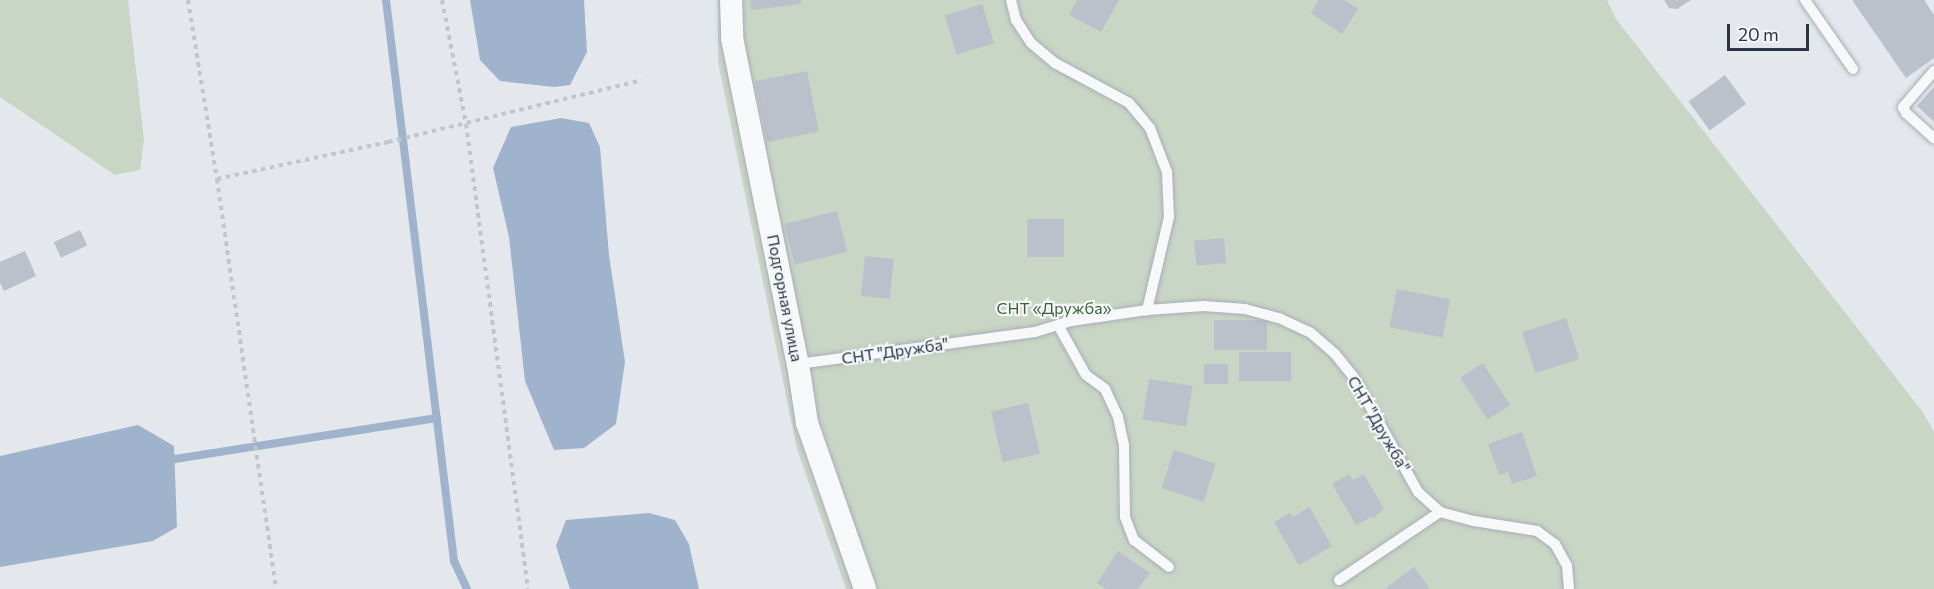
<!DOCTYPE html>
<meta charset="utf-8">
<style>
body{margin:0}
#map{position:relative;width:1934px;height:589px;overflow:hidden;background:#e4e7ec;font-family:Commissioner,sans-serif}
div>[style]{position:absolute}
.green>*{inset:0;background:#c9d6c5}
.water>*{inset:0;background:#9fb4cc}
.stream>*{height:8px;margin:-4px;padding:0 4px;transform-origin:4px;border-radius:4px;background:#9fb4cc}
.building>*{inset:0;background:#bbc0ca;transform-origin:0 0}
.path>*{height:4px;margin-top:-2px;transform-origin:0;background:repeating-linear-gradient(90deg,#c2c5cb 0 4.5px,transparent 0 9px)}
.roads{filter:drop-shadow(0 0 2px #a9aeb7) drop-shadow(0 0 2px #a9aeb7)}
.service>*{height:10px;margin:-5px;padding:0 5px;transform-origin:5px;border-radius:5px;background:#f7f8fa}
.minor>*{height:22px;margin:-11px;padding:0 11px;transform-origin:11px;border-radius:11px;background:#f7f8fa}
span{translate:-50% -50%;white-space:nowrap;text-align:center;line-height:1.15;-webkit-text-stroke:4.5px #f4f6f9;paint-order:stroke}
.street-label{font-size:16px;color:#2b3445}
.park-label{font-size:16px;color:#3f6138}
.scale{position:absolute;left:1727px;top:24px;width:82px;height:27px;box-sizing:border-box;border:3px solid #2b3445;border-top:0;padding-left:8px;font-size:18px;line-height:21px;white-space:nowrap;color:#2b3445;-webkit-text-stroke:4px #f4f6f9;paint-order:stroke}
</style>
<div id="map">
<div class="green">
<i style="clip-path:polygon(0 0,128px 0,144px 140px,140px 170px,115px 175px,0 97px)"></i>
<i style="clip-path:polygon(718px 0,1607px 0,1616px 19px,1922px 411px,1934px 432px,1934px 589px,846px 589px,797px 449px,718px 62px)"></i>
</div>
<div class="water">
<i style="clip-path:polygon(470px 0,584px 0,587px 52px,570px 85px,554px 87px,500px 81px,480px 60px)"></i>
<i style="clip-path:polygon(561px 118px,589px 123px,600px 147px,609px 255px,625px 362px,616px 424px,584px 448px,554px 450px,525px 381px,509px 237px,493px 168px,511px 127px)"></i>
<i style="clip-path:polygon(138px 425px,174px 446px,177px 527px,153px 541px,0 567px,0 456px)"></i>
<i style="clip-path:polygon(649px 513px,675px 520px,689px 544px,699px 589px,570px 589px,556px 546px,566px 520px)"></i>
</div>
<div class="stream">
<i style="left:386px;top:0;width:565px;rotate:83.09deg"></i>
<i style="left:454px;top:561px;width:31px;rotate:65deg"></i>
<i style="left:175px;top:459px;width:265px;rotate:-8.9deg"></i>
</div>
<div class="building">
<i style="clip-path:polygon(750px 0,801px 0,801px 4px,751px 10px)"></i>
<i style="clip-path:polygon(1077px 0,1119px 0,1101px 32px,1069px 15px)"></i>
<i style="clip-path:polygon(1319px 0,1344px 0,1358px 9px,1342px 34px,1311px 13px)"></i>
<i style="clip-path:polygon(1664px 0,1691px 0,1677px 9px,1669px 8px)"></i>
<i style="clip-path:polygon(1852px 0,1924px 0,1934px 15px,1934px 58px,1906px 78px)"></i>
<i style="left:982px;top:4px;width:41px;height:39px;rotate:73deg"></i>
<i style="left:807px;top:71px;width:62px;height:53px;rotate:79deg"></i>
<i style="left:1725px;top:75px;width:36px;height:45px;rotate:54deg"></i>
<i style="clip-path:polygon(1934px 87px,1934px 122px,1917px 106px)"></i>
<i style="left:837px;top:211px;width:42px;height:54px;rotate:76deg"></i>
<i style="left:1027px;top:219px;width:37px;height:38px"></i>
<i style="left:80px;top:230px;width:17px;height:29px;rotate:65deg"></i>
<i style="left:1224px;top:238px;width:25px;height:30px;rotate:85deg"></i>
<i style="clip-path:polygon(25px 251px,36px 276px,4px 291px,0 283px,0 262px)"></i>
<i style="left:865px;top:256px;width:29px;height:40px;rotate:6deg"></i>
<i style="left:1397px;top:289px;width:54px;height:39px;rotate:11deg"></i>
<i style="left:1566px;top:318px;width:43px;height:46px;rotate:72deg"></i>
<i style="left:1214px;top:320px;width:53px;height:30px"></i>
<i style="left:1239px;top:352px;width:52px;height:29px"></i>
<i style="left:1483px;top:363px;width:50px;height:27px;rotate:57deg"></i>
<i style="left:1204px;top:364px;width:24px;height:20px"></i>
<i style="left:1149px;top:379px;width:44px;height:41px;rotate:9deg"></i>
<i style="left:1028px;top:403px;width:52px;height:38px;rotate:77deg"></i>
<i style="clip-path:polygon(1522px 432px,1537px 476px,1512px 484px,1508px 472px,1499px 475px,1488px 444px)"></i>
<i style="left:1174px;top:450px;width:44px;height:40px;rotate:18deg"></i>
<i style="clip-path:polygon(1349px 474px,1353px 480px,1364px 474px,1384px 509px,1372px 519px,1371px 517px,1356px 525px,1332px 484px)"></i>
<i style="clip-path:polygon(1309px 507px,1332px 546px,1299px 565px,1274px 522px,1290px 513px,1293px 517px)"></i>
<i style="clip-path:polygon(1118px 551px,1150px 573px,1138px 589px,1106px 589px,1097px 583px)"></i>
<i style="clip-path:polygon(1414px 567px,1430px 589px,1385px 589px)"></i>
</div>
<div class="path">
<i style="left:188px;top:0;width:181px;rotate:80.8deg"></i>
<i style="left:217px;top:179px;width:414px;rotate:81.8deg"></i>
<i style="left:442px;top:0;width:126px;rotate:79deg"></i>
<i style="left:466px;top:124px;width:469px;rotate:82.4deg"></i>
<i style="left:217px;top:179px;width:175px;rotate:-12.2deg"></i>
<i style="left:388px;top:142px;width:261px;rotate:-13.7deg"></i>
</div>
<div class="roads">
<div class="service">
<i style="left:1011px;top:0;width:21px;rotate:76deg"></i>
<i style="left:1016px;top:20px;width:27px;rotate:57deg"></i>
<i style="left:1031px;top:43px;width:31px;rotate:40deg"></i>
<i style="left:1055px;top:63px;width:84px;rotate:28.4deg"></i>
<i style="left:1129px;top:103px;width:33px;rotate:50deg"></i>
<i style="left:1150px;top:128px;width:47px;rotate:68.9deg"></i>
<i style="left:1167px;top:172px;width:45px;rotate:87.5deg"></i>
<i style="left:1169px;top:217px;width:96px;rotate:103.3deg"></i>
<i style="left:1805px;top:0;width:84px;rotate:55.2deg"></i>
<i style="left:1934px;top:71px;width:48px;rotate:130.7deg"></i>
<i style="left:1903px;top:107px;width:7px;rotate:63deg"></i>
<i style="left:1906px;top:113px;width:38px;rotate:42deg"></i>
<i style="left:1058px;top:325px;width:57px;rotate:60.8deg"></i>
<i style="left:1086px;top:375px;width:24px;rotate:36deg"></i>
<i style="left:1105px;top:389px;width:31px;rotate:65deg"></i>
<i style="left:1118px;top:417px;width:29px;rotate:78deg"></i>
<i style="left:1124px;top:445px;width:72px;rotate:89.2deg"></i>
<i style="left:1125px;top:517px;width:25px;rotate:69deg"></i>
<i style="left:1134px;top:540px;width:44px;rotate:37.6deg"></i>
<i style="left:798px;top:364px;width:239px;rotate:-7.7deg"></i>
<i style="left:1035px;top:332px;width:38px;rotate:-17deg"></i>
<i style="left:1071px;top:321px;width:77px;rotate:-8.2deg"></i>
<i style="left:1147px;top:310px;width:57px;rotate:-4deg"></i>
<i style="left:1204px;top:306px;width:41px;rotate:4.2deg"></i>
<i style="left:1245px;top:309px;width:35px;rotate:15deg"></i>
<i style="left:1279px;top:318px;width:35px;rotate:25deg"></i>
<i style="left:1311px;top:333px;width:32px;rotate:41deg"></i>
<i style="left:1335px;top:354px;width:28px;rotate:51deg"></i>
<i style="left:1353px;top:376px;width:133px;rotate:60.7deg"></i>
<i style="left:1418px;top:492px;width:30px;rotate:42deg"></i>
<i style="left:1440px;top:512px;width:35px;rotate:15deg"></i>
<i style="left:1474px;top:521px;width:64px;rotate:9deg"></i>
<i style="left:1537px;top:531px;width:22px;rotate:36deg"></i>
<i style="left:1555px;top:544px;width:25px;rotate:61deg"></i>
<i style="left:1567px;top:566px;width:23px;rotate:85deg"></i>
<i style="left:1339px;top:580px;width:122px;rotate:-34deg"></i>
</div>
<div class="minor">
<i style="left:731px;top:0;width:38px;rotate:88deg"></i>
<i style="left:732px;top:38px;width:333px;rotate:78.6deg"></i>
<i style="left:798px;top:364px;width:60px;rotate:81.3deg"></i>
<i style="left:807px;top:423px;width:176px;rotate:70.7deg"></i>
</div>
</div>
<div class="street-label">
<span style="left:785px;top:298px;rotate:79deg">Подгорная улица</span>
<span style="left:895px;top:351px;rotate:-8deg">СНТ "Дружба"</span>
<span style="left:1379px;top:424px;rotate:60deg">СНТ "Дружба"</span>
</div>
<div class="park-label">
<span style="left:1054px;top:308px">СНТ «Дружба»</span>
</div>
<div class="scale">20 m</div>
</div>
